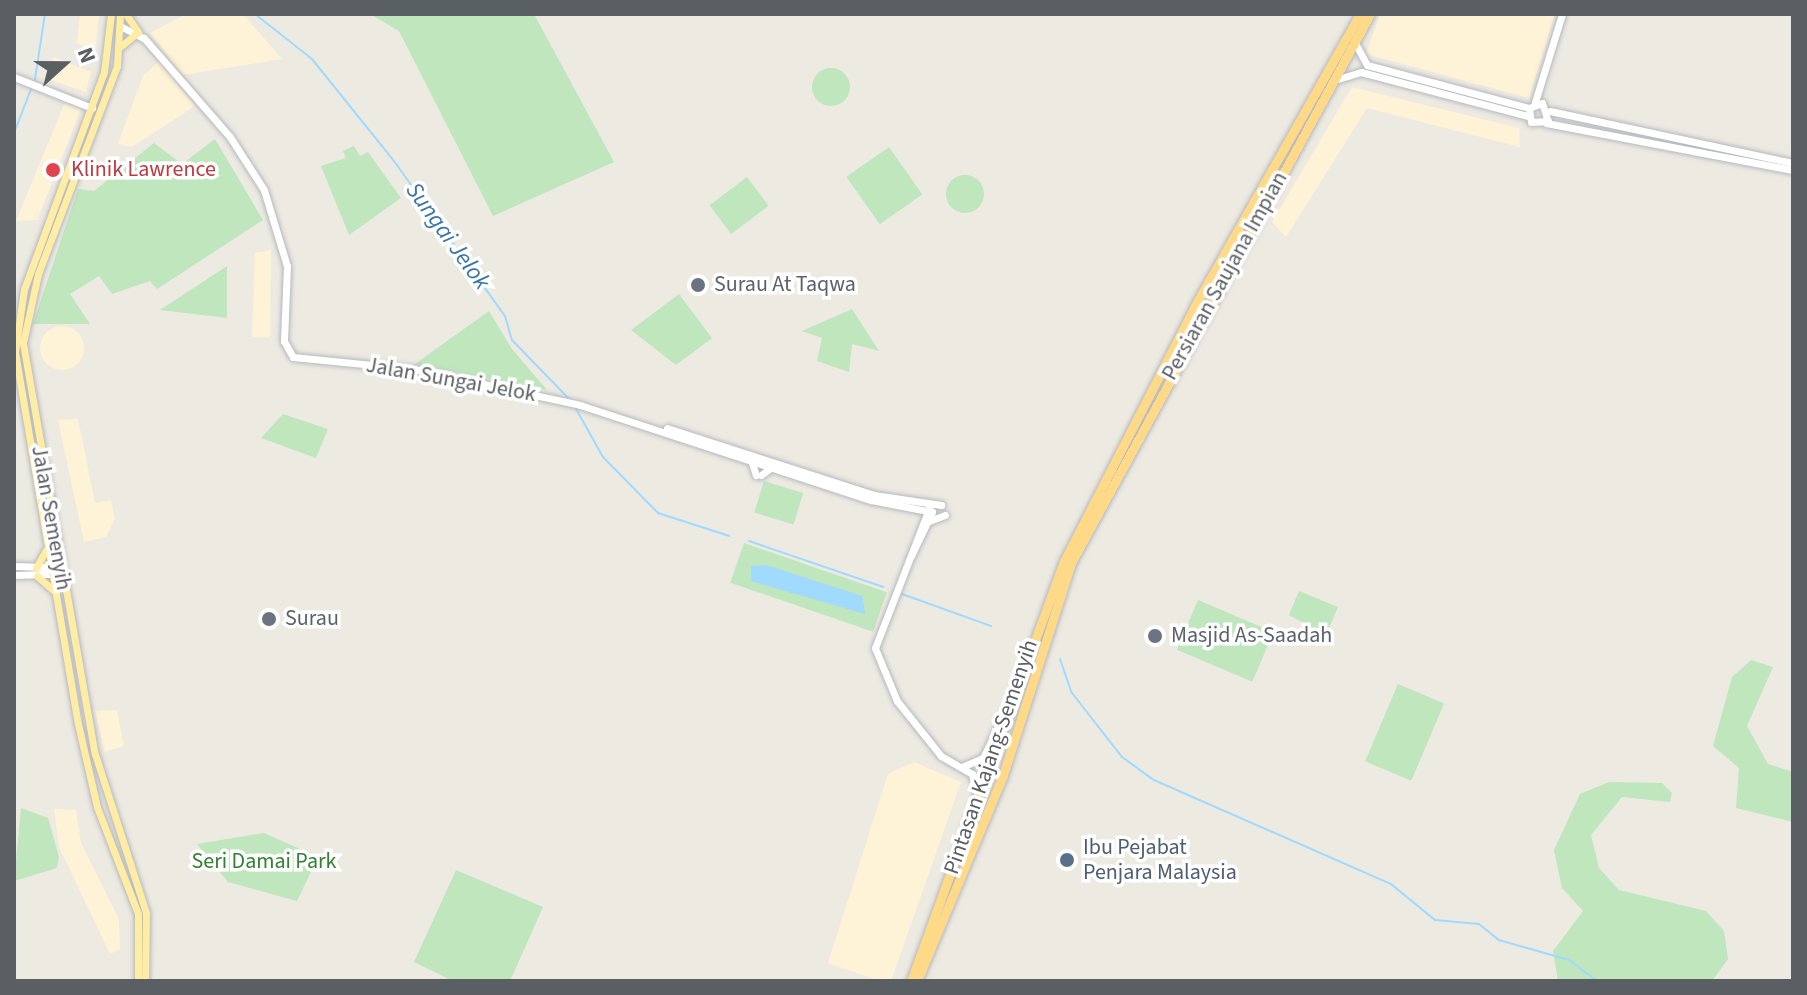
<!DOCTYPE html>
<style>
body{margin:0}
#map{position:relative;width:1807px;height:995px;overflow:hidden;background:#edeae2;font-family:"Source Sans 3",sans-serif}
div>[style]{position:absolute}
.commercial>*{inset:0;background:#fef3d6}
.round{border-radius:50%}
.green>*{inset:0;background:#bfe6bd;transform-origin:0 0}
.water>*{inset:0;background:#a0daff}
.stream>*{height:2px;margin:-1px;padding:0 1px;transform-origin:1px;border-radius:1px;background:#a0daff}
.roads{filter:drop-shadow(0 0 2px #b5b9bf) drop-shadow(0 0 2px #b5b9bf)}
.secondary>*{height:7px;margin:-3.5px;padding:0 3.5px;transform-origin:3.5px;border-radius:3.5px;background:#fff}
.primary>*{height:7px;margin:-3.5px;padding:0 3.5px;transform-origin:3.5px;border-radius:3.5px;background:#ffeca5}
.highway>*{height:9px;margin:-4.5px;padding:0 4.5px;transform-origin:4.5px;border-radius:4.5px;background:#feda88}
.dots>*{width:22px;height:22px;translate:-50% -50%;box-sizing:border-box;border:4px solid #fff;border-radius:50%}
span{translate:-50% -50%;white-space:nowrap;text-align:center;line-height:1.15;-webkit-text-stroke:7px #fff;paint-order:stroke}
.health-label{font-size:22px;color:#be3a42}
.left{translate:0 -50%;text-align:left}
.street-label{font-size:22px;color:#5a5f63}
.worship-label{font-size:22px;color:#5b616d}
.service-label{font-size:22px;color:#4e5e75}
.park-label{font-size:22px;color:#328232}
.water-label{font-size:24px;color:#3a75a9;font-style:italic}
.frame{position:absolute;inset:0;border:16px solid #5a5f63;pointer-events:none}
.north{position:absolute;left:24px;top:24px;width:80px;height:80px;-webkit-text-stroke:6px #fff;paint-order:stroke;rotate:69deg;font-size:22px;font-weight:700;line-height:32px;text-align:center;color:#5a5f63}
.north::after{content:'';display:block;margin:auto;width:28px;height:36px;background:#5a5f63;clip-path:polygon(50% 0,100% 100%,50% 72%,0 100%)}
</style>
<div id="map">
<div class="commercial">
<i style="clip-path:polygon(80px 14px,99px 14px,95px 53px,77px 43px)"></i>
<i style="clip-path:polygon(186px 14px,243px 14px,282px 59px,183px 75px,150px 33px)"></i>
<i style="clip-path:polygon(1380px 14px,1555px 14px,1529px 98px,1366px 54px)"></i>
<i style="clip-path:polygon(53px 57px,91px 72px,86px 92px,48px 79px)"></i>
<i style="clip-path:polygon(159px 61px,195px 106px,132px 147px,118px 144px,143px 76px)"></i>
<i style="clip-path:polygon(1352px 87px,1519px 128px,1520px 147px,1367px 108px,1286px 237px,1272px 222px)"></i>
<i style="clip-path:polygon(66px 100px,82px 107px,37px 220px,16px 221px)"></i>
<i style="clip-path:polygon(271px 250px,270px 337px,252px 337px,255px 253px)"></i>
<i class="round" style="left:40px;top:326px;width:44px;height:44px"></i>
<i style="clip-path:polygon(78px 419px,95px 503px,111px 500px,115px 519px,106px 537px,84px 542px,58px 420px)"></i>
<i style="clip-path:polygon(117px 710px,124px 746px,105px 752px,95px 711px)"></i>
<i style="clip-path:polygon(914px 762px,961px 782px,891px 981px,880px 981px,828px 963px,888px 774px)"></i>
<i style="clip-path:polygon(54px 809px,76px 810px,81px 843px,119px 919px,120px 949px,110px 954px,59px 847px)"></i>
</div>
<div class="green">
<i style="clip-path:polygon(370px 14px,534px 14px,614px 162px,493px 216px,399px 31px)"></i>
<i class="round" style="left:812px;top:68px;width:38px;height:38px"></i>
<i style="clip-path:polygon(215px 139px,263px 220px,157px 289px,150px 281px,112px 294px,99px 276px,70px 294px,90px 324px,33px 324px,78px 189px,94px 191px,154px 143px,182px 164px)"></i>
<i style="clip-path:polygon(354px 146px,360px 156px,368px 152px,401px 198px,349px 235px,321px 166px,346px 158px,343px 151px)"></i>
<i style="left:889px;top:147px;width:58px;height:52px;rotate:55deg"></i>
<i class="round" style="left:946px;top:175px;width:38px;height:38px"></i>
<i style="left:747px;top:177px;width:36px;height:47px;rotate:53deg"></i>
<i style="clip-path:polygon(227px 266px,227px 318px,160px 310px)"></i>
<i style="clip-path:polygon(679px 294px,712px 338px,676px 365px,631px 330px)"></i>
<i style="clip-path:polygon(852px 309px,879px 351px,852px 344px,849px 372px,817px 361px,822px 338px,802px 331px)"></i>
<i style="clip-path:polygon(489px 311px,512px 349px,547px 390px,415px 364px)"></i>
<i style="clip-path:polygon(283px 414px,328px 429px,316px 458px,261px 438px)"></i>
<i style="left:764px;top:481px;width:41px;height:33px;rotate:17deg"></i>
<i style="left:744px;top:543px;width:151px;height:42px;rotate:19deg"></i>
<i style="clip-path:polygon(1299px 591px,1338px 607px,1326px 635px,1289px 615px)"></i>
<i style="left:1198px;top:600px;width:82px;height:54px;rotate:23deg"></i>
<i style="clip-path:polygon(1751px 660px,1773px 667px,1747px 726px,1768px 764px,1793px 772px,1793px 822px,1736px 808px,1739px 768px,1713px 746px,1732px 677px)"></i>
<i style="left:1398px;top:684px;width:50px;height:84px;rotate:23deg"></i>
<i style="clip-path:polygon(1609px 782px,1662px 783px,1672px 793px,1670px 802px,1622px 797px,1591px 835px,1599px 868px,1619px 890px,1706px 911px,1724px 931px,1728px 959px,1712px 981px,1558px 981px,1553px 951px,1583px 911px,1562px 888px,1554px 850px,1580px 794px)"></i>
<i style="clip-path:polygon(21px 808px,48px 818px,59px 857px,57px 868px,14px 881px)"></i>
<i style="clip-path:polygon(264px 833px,318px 857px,297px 901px,228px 882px,197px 844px)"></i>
<i style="clip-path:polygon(456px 870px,543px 907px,510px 981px,453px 981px,414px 962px)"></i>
</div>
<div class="water">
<i style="clip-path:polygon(766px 565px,862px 596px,865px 614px,751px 581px,751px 566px)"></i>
</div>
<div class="stream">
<i style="left:255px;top:14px;width:73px;rotate:38.3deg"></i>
<i style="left:312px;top:59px;width:131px;rotate:51.2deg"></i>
<i style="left:394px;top:161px;width:191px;rotate:54.4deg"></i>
<i style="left:505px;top:316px;width:25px;rotate:74deg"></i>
<i style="left:512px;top:340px;width:86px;rotate:45.9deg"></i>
<i style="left:14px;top:133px;width:58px;rotate:-68.7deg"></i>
<i style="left:35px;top:79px;width:66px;rotate:-81.3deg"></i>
<i style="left:575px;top:407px;width:57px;rotate:60.8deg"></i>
<i style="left:603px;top:457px;width:78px;rotate:45.5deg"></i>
<i style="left:658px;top:513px;width:75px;rotate:17.9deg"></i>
<i style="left:749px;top:541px;width:142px;rotate:18.9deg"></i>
<i style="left:902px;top:594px;width:95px;rotate:19.8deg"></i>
<i style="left:1060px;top:659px;width:36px;rotate:71deg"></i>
<i style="left:1072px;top:693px;width:81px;rotate:52deg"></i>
<i style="left:1122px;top:757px;width:39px;rotate:36deg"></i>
<i style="left:1154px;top:780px;width:259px;rotate:23.7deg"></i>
<i style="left:1391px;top:884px;width:57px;rotate:39.3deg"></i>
<i style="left:1435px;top:920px;width:44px;rotate:5.2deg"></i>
<i style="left:1479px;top:924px;width:26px;rotate:39deg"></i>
<i style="left:1499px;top:940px;width:73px;rotate:15.9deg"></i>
<i style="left:1569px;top:960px;width:35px;rotate:37deg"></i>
</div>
<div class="roads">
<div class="secondary">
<i style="left:120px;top:26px;width:27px;rotate:27deg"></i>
<i style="left:144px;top:38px;width:131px;rotate:49deg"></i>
<i style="left:230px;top:137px;width:63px;rotate:57.3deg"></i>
<i style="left:264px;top:190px;width:79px;rotate:73.2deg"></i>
<i style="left:287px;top:266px;width:75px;rotate:92.3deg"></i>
<i style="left:284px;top:341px;width:18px;rotate:61deg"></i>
<i style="left:293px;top:357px;width:122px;rotate:5.7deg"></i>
<i style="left:414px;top:369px;width:170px;rotate:12.2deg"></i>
<i style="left:580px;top:405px;width:306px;rotate:18.1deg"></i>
<i style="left:871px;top:500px;width:62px;rotate:11.1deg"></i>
<i style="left:1356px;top:45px;width:23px;rotate:61deg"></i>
<i style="left:1367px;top:65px;width:168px;rotate:14.9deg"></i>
<i style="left:1529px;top:108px;width:14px;rotate:-21deg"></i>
<i style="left:1542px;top:103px;width:19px;rotate:72deg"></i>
<i style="left:1548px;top:121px;width:17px;rotate:177deg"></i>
<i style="left:1531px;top:122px;width:14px;rotate:-98deg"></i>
<i style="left:14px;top:77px;width:84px;rotate:21.7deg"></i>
<i style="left:1338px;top:79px;width:24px;rotate:-17deg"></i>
<i style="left:1361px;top:72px;width:172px;rotate:14.8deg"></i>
<i style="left:1535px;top:102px;width:92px;rotate:-72.9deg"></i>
<i style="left:1550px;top:111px;width:249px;rotate:12.1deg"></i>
<i style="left:1546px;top:123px;width:251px;rotate:10.8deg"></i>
<i style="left:667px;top:428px;width:218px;rotate:17.9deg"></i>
<i style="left:874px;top:495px;width:68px;rotate:8.5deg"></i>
<i style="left:751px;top:460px;width:16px;rotate:72deg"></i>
<i style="left:761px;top:475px;width:14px;rotate:-36deg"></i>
<i style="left:930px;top:506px;width:152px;rotate:111.2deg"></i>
<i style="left:875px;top:648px;width:57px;rotate:67.5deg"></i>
<i style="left:897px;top:701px;width:70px;rotate:51.3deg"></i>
<i style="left:941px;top:756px;width:36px;rotate:30deg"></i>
<i style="left:972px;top:774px;width:20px;rotate:75deg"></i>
<i style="left:929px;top:521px;width:17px;rotate:-21deg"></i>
<i style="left:911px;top:556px;width:49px;rotate:-64.5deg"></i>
<i style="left:14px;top:566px;width:37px;rotate:2deg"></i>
<i style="left:14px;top:575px;width:38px;rotate:-2deg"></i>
<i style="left:964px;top:766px;width:21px;rotate:-23deg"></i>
<i style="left:983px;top:758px;width:47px;rotate:-64.5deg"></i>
</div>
<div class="primary">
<i style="left:111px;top:14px;width:58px;rotate:96.9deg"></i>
<i style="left:104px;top:72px;width:231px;rotate:110.2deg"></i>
<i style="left:24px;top:289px;width:64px;rotate:98.1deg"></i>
<i style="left:15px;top:352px;width:377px;rotate:80.4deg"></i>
<i style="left:78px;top:724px;width:85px;rotate:77.1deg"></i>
<i style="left:97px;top:807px;width:115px;rotate:69deg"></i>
<i style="left:138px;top:914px;width:67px;rotate:90deg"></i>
<i style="left:120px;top:14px;width:52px;rotate:93.3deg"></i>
<i style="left:117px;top:66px;width:222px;rotate:110.8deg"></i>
<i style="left:38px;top:274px;width:71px;rotate:102.3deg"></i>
<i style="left:23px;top:343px;width:417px;rotate:80.1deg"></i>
<i style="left:95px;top:754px;width:167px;rotate:72.2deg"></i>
<i style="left:146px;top:913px;width:68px;rotate:90.8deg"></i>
<i style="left:121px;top:46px;width:22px;rotate:-39deg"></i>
<i style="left:138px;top:32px;width:22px;rotate:-124deg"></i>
<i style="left:36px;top:568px;width:21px;rotate:-61deg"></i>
<i style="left:37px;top:576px;width:23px;rotate:41deg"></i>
</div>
<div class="highway">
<i style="left:911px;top:981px;width:447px;rotate:-70deg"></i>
<i style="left:1064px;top:561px;width:291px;rotate:-62.8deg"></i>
<i style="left:1197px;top:302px;width:331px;rotate:-60.5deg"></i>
<i style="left:917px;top:981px;width:223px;rotate:-67.3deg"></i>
<i style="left:1003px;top:775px;width:223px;rotate:-72.2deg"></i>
<i style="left:1071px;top:563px;width:625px;rotate:-61.43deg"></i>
</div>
</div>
<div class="dots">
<i style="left:53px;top:170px;background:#e0444e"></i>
<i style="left:698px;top:285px;background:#6b7280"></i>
<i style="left:269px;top:619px;background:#6b7280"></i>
<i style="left:1155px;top:636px;background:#6b7280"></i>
<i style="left:1067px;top:860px;background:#5c6f8a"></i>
</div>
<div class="health-label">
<span class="left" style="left:71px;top:170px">Klinik Lawrence</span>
</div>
<div class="street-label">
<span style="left:1225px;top:276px;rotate:-61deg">Persiaran Saujana Impian</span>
<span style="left:451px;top:380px;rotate:10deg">Jalan Sungai Jelok</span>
<span style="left:51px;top:518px;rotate:80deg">Jalan Semenyih</span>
<span style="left:991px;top:757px;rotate:-71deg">Pintasan Kajang-Semenyih</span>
</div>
<div class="worship-label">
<span class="left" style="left:714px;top:285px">Surau At Taqwa</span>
<span class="left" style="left:285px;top:619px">Surau</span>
<span class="left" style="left:1171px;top:636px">Masjid As-Saadah</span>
</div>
<div class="service-label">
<span class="left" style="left:1083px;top:860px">Ibu Pejabat<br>Penjara Malaysia</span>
</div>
<div class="park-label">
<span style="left:264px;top:862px">Seri Damai Park</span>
</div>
<div class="water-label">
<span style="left:448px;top:236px;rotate:54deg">Sungai Jelok</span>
</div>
<div class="frame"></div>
<div class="north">N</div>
</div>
